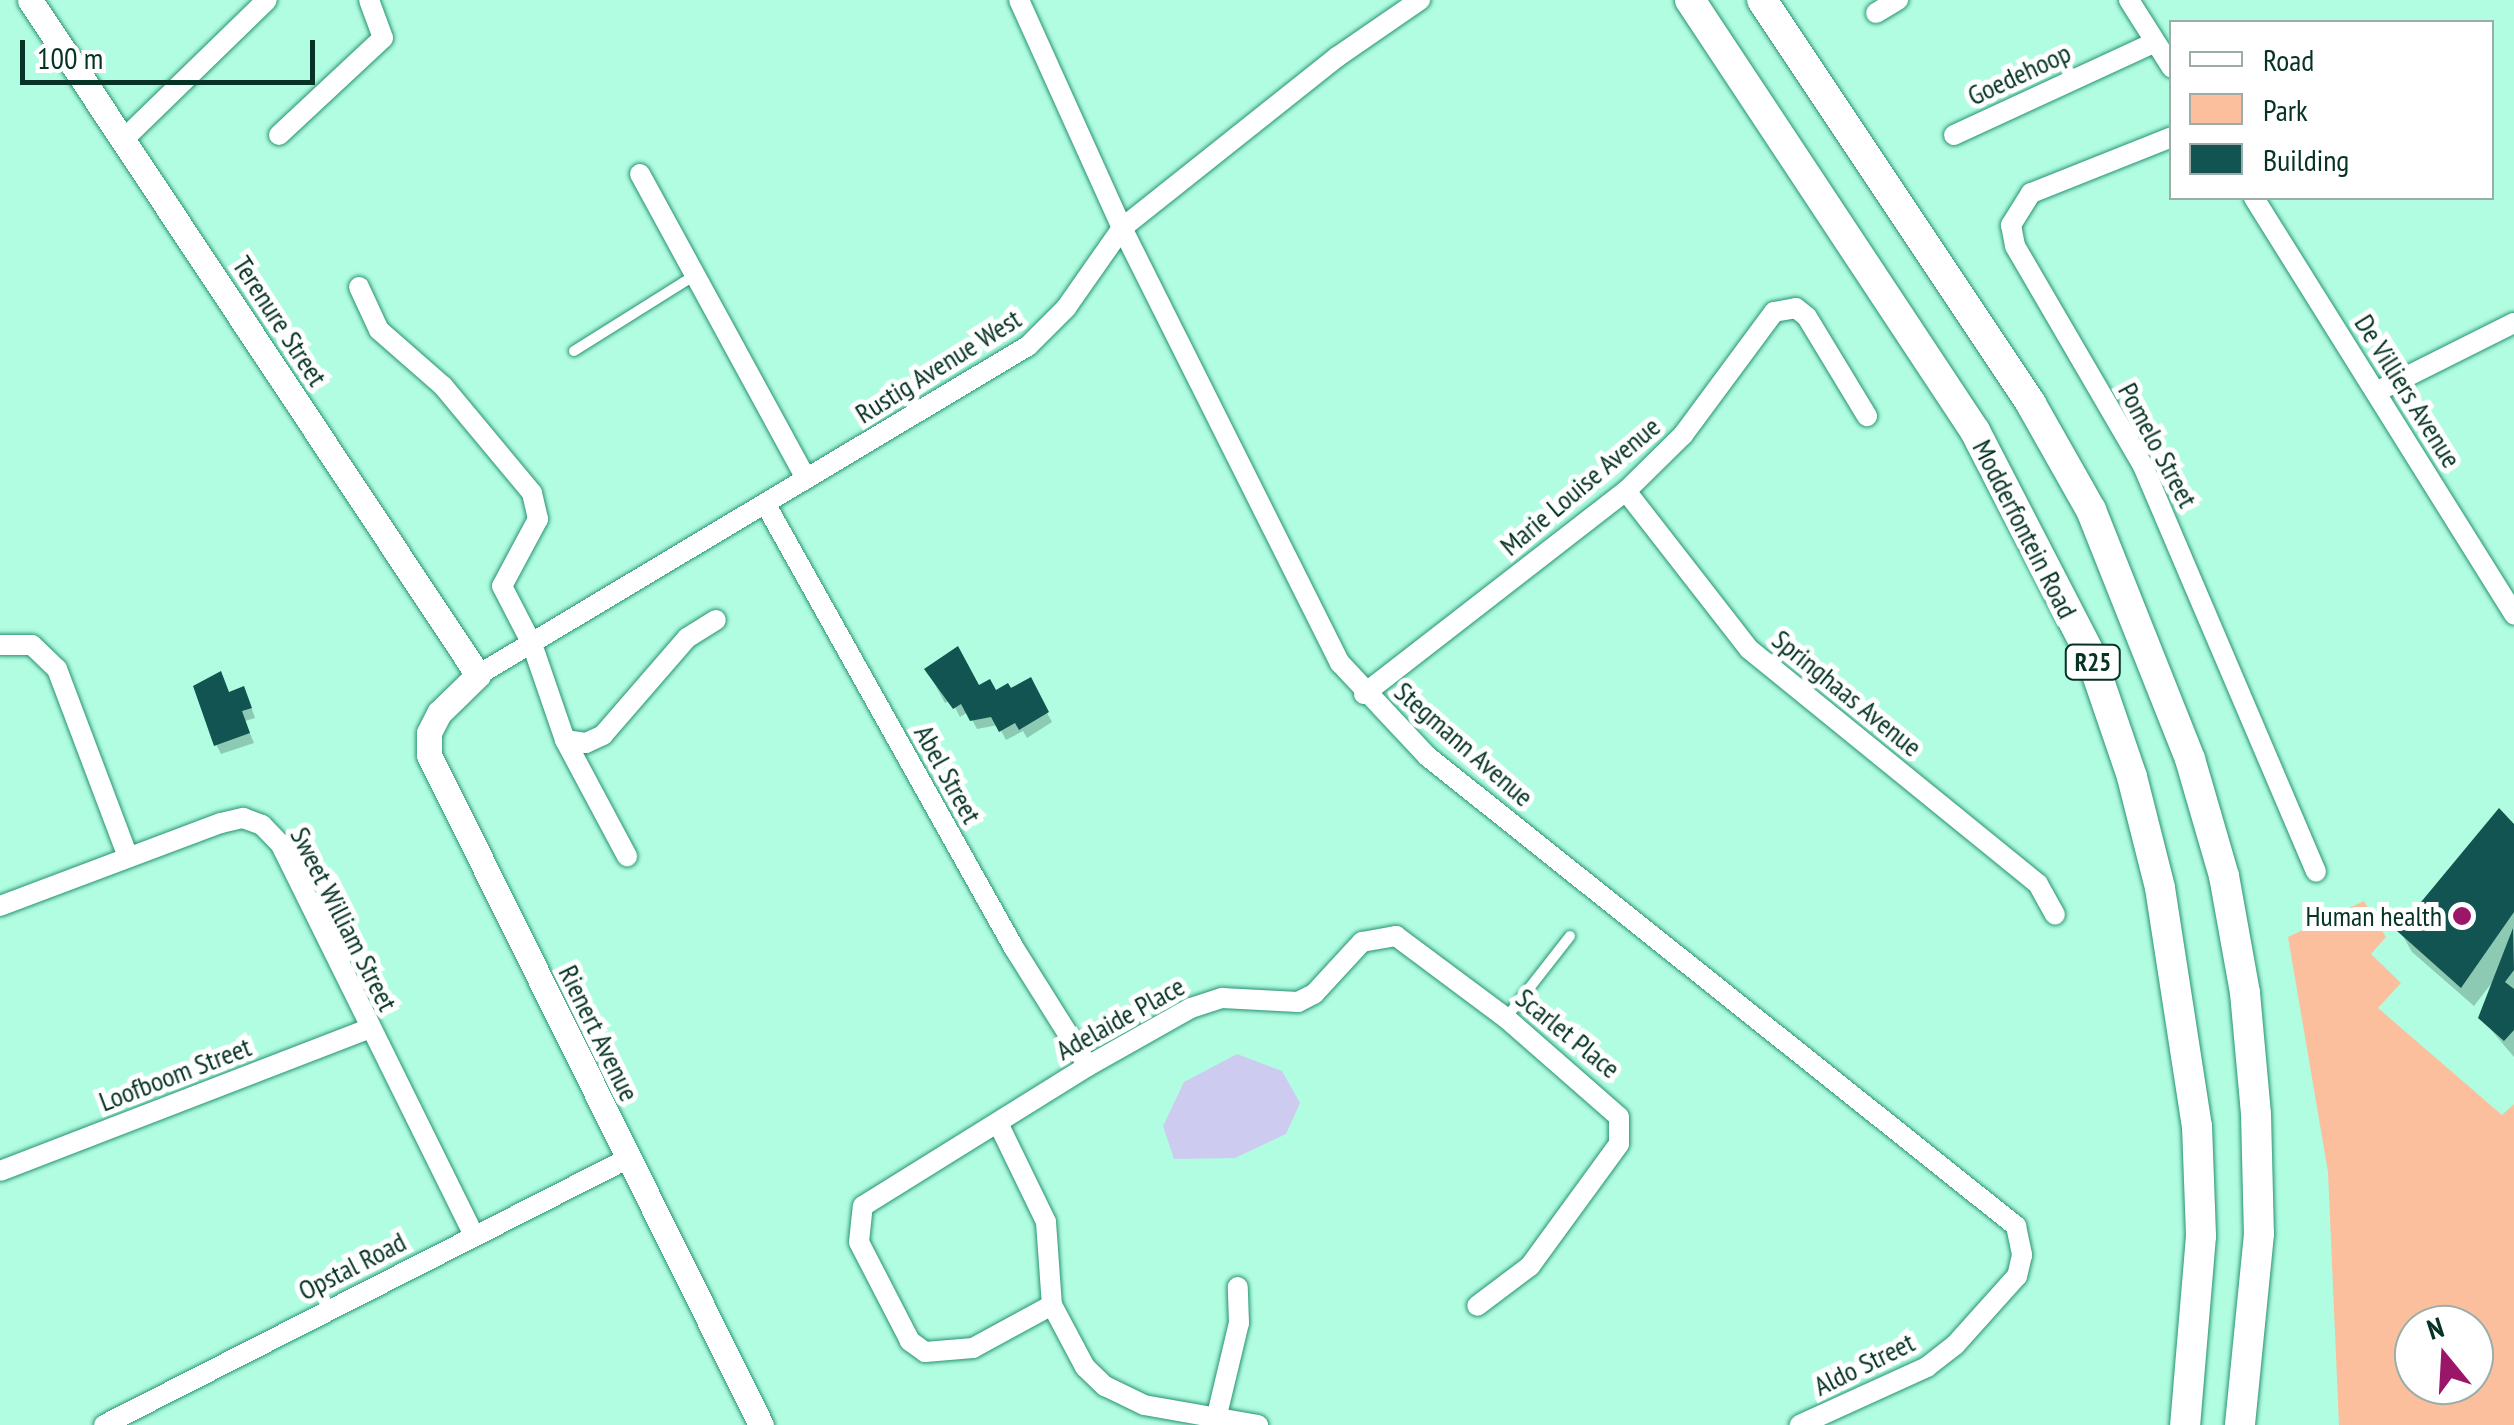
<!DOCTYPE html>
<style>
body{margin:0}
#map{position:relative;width:2514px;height:1425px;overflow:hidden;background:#b1fde1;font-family:"PT Sans Narrow",sans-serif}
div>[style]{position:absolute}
.green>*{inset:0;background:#fbbf9e}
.water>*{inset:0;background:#cecbf1}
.shadow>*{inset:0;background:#0003}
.building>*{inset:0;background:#125451}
.roads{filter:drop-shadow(0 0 2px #279273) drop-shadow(0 0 2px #279273)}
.service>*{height:10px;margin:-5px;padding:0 5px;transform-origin:5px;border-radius:5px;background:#fff}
.minor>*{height:20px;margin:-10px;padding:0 10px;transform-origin:10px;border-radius:10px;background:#fff}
.tertiary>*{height:25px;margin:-12.5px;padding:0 12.5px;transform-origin:12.5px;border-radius:12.5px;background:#fff}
.primary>*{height:30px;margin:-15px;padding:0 15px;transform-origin:15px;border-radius:15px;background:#fff}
.dots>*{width:28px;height:28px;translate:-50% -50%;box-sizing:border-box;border:5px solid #fff;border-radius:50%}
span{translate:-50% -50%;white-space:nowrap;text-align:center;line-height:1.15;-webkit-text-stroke:10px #fff;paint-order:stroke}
.shield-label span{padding:2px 8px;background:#fff;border:2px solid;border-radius:8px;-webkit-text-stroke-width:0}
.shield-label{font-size:25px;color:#063326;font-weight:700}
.street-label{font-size:28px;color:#063326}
.poi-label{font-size:28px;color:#063326}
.right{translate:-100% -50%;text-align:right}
.legend{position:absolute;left:2169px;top:20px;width:325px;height:180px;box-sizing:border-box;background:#fff;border:2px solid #9bada8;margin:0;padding:12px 18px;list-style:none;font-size:30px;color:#063326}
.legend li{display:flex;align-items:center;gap:20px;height:50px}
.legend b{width:50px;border:2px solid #9bada8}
.north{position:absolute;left:2394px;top:1305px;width:100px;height:100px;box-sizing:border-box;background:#fff;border:2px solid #9bada8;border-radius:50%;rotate:342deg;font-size:28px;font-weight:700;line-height:40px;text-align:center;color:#063326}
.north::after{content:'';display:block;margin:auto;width:35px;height:45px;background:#9b1668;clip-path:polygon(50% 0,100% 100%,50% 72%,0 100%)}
.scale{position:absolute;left:20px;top:40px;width:295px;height:45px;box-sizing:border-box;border:5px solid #063326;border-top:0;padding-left:12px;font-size:30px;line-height:35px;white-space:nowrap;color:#063326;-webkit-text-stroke:8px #fff;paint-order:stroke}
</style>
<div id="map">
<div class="green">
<i style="clip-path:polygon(evenodd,2364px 901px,2386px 937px,2371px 954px,2401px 983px,2378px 1008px,2502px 1115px,2514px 1104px,2514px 1425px,2339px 1425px,2328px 1172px,2288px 937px,2364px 901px,2414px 1325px,2474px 1325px,2474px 1385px,2414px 1385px,2414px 1325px)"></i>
</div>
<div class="water">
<i style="clip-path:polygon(1237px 1054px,1282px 1071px,1300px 1103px,1286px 1134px,1235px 1158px,1174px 1159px,1163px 1126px,1184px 1082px)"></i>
</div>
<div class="shadow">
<i style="clip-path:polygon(927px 670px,995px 693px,1030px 681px,1052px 722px,1027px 738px,1023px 731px,1006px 740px,998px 725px,977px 729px,968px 712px,960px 717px,951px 700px,945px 703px)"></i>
<i style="clip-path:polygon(229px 694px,248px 698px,255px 718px,245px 721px,254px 743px,221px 754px,216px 744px)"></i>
<i style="clip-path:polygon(2514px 831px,2514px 1057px,2481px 1018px,2494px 980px,2474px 1006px,2412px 952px,2400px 931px)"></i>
</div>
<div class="building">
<i style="clip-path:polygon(958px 646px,979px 685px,990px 679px,996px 690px,1008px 683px,1011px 688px,1031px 677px,1049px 712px,1019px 730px,1015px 723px,999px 732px,991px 717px,970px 721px,961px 704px,953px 709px,924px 669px)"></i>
<i style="clip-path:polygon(221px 671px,229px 692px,244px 686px,252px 708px,242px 711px,250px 733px,214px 746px,193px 686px)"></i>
<i style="clip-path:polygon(2499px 808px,2514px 824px,2514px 912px,2461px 988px,2397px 931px)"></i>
<i style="clip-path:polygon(2513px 928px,2514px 970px,2505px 982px,2514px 989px,2514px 1030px,2504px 1041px,2478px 1018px)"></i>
</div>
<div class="roads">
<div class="service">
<i style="left:574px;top:351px;width:143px;rotate:-32.1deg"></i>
<i style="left:1506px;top:1018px;width:104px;rotate:-52deg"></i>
</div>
<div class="minor">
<i style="left:1019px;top:0;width:250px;rotate:65.7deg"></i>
<i style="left:1122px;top:228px;width:487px;rotate:63.4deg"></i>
<i style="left:1340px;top:663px;width:127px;rotate:46.9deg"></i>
<i style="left:1427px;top:756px;width:754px;rotate:38.59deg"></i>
<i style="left:2016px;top:1226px;width:30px;rotate:78deg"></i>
<i style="left:2022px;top:1255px;width:22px;rotate:103deg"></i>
<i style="left:2017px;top:1276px;width:93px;rotate:131.9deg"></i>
<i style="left:1955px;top:1345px;width:36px;rotate:142deg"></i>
<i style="left:1927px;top:1367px;width:140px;rotate:155.5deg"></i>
<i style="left:2129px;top:0;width:80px;rotate:57.7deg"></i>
<i style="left:1876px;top:13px;width:26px;rotate:-31deg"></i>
<i style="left:279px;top:135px;width:142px;rotate:-43deg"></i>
<i style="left:383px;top:38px;width:40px;rotate:-110.2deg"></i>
<i style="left:1954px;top:135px;width:221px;rotate:-24.8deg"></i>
<i style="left:2172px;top:137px;width:152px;rotate:158.3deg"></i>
<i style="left:2031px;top:193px;width:38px;rotate:122deg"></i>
<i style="left:2011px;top:225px;width:21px;rotate:79deg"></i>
<i style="left:2015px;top:246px;width:255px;rotate:59.8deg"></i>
<i style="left:2143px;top:466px;width:441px;rotate:66.9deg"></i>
<i style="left:124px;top:139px;width:199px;rotate:-44.2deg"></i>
<i style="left:640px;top:174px;width:347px;rotate:61.4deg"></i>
<i style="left:2254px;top:198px;width:491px;rotate:58deg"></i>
<i style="left:359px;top:287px;width:47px;rotate:65.1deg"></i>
<i style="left:379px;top:330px;width:85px;rotate:41.2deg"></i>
<i style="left:443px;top:386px;width:139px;rotate:50.2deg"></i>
<i style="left:532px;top:493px;width:27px;rotate:77deg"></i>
<i style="left:538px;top:519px;width:76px;rotate:118.2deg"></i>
<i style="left:502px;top:586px;width:65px;rotate:62.7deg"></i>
<i style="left:532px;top:644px;width:102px;rotate:71deg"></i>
<i style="left:565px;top:740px;width:21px;rotate:8deg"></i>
<i style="left:586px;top:743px;width:19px;rotate:-25deg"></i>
<i style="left:603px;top:735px;width:128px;rotate:-49.1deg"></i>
<i style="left:687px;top:638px;width:34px;rotate:-32deg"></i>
<i style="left:2376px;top:392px;width:154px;rotate:-26.6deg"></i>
<i style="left:1626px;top:491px;width:200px;rotate:52.1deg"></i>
<i style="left:1749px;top:649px;width:372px;rotate:39.1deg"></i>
<i style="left:2038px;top:884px;width:35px;rotate:61deg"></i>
<i style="left:766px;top:505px;width:508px;rotate:60.76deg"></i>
<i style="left:1014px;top:948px;width:139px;rotate:57.9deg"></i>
<i style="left:0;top:645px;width:32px"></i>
<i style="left:32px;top:645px;width:35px;rotate:44deg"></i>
<i style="left:57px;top:669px;width:201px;rotate:69.3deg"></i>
<i style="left:478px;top:675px;width:641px;rotate:-30.89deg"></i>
<i style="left:1028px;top:346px;width:54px;rotate:-45deg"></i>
<i style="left:1066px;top:308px;width:98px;rotate:-55deg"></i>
<i style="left:1122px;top:228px;width:275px;rotate:-38.5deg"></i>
<i style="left:1337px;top:57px;width:101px;rotate:-34.5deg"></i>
<i style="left:1364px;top:694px;width:331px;rotate:-37.8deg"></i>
<i style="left:1626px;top:491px;width:80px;rotate:-44.5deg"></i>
<i style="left:1683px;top:435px;width:153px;rotate:-53.5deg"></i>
<i style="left:1774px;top:312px;width:22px;rotate:-10deg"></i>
<i style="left:1796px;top:308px;width:14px;rotate:39deg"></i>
<i style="left:1807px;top:317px;width:116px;rotate:58.8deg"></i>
<i style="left:565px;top:740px;width:132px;rotate:61.9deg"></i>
<i style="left:0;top:906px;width:236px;rotate:-20.6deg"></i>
<i style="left:221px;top:823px;width:23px;rotate:-13deg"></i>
<i style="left:243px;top:818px;width:20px;rotate:20deg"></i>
<i style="left:262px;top:825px;width:28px;rotate:46deg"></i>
<i style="left:281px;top:845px;width:435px;rotate:63.7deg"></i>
<i style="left:998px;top:1123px;width:110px;rotate:64.1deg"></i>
<i style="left:1046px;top:1222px;width:83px;rotate:85.9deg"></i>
<i style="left:1052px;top:1305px;width:90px;rotate:151.4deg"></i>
<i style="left:973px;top:1348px;width:48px;rotate:175.2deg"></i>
<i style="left:925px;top:1352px;width:19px;rotate:-144deg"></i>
<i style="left:910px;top:1341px;width:111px;rotate:-117.3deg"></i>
<i style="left:859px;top:1242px;width:36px;rotate:-84deg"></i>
<i style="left:863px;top:1206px;width:265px;rotate:-31.9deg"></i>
<i style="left:1088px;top:1066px;width:118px;rotate:-29.4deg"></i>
<i style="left:1191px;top:1008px;width:33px;rotate:-18deg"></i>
<i style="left:1222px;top:998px;width:76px;rotate:3deg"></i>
<i style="left:1298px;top:1002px;width:18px;rotate:-27deg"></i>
<i style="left:1314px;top:994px;width:71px;rotate:-47.3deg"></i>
<i style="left:1362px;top:942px;width:35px;rotate:-10deg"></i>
<i style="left:1396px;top:936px;width:137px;rotate:36.7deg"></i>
<i style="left:1506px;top:1018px;width:150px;rotate:41.2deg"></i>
<i style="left:1619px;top:1117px;width:27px;rotate:90deg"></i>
<i style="left:1619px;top:1144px;width:151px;rotate:126.1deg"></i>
<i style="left:1530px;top:1266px;width:66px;rotate:143deg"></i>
<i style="left:0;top:1171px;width:397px;rotate:-21.1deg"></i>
<i style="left:1052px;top:1305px;width:70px;rotate:62deg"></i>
<i style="left:1085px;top:1367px;width:28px;rotate:44deg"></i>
<i style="left:1105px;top:1386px;width:43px;rotate:26deg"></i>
<i style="left:1144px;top:1405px;width:116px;rotate:10deg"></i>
<i style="left:1217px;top:1415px;width:95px;rotate:-76.6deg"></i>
<i style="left:1239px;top:1323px;width:36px;rotate:-92deg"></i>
<i style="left:104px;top:1425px;width:587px;rotate:-26.96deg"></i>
</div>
<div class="tertiary">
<i style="left:30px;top:0;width:810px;rotate:56.43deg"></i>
<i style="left:478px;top:675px;width:54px;rotate:135.7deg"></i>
<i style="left:439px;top:713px;width:22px;rotate:117deg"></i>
<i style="left:429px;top:733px;width:22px;rotate:90deg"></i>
<i style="left:429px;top:755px;width:748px;rotate:63.64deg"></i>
</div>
<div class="primary">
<i style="left:1690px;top:0;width:517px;rotate:56.53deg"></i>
<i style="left:1975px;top:431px;width:251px;rotate:62.7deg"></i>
<i style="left:2090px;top:654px;width:130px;rotate:71.1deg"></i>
<i style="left:2132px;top:777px;width:114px;rotate:75.8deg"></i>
<i style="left:2160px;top:888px;width:241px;rotate:81.2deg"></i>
<i style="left:2197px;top:1126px;width:110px;rotate:87.9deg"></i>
<i style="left:2201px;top:1236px;width:190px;rotate:94.8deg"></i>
<i style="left:1762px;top:0;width:485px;rotate:56.3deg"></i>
<i style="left:2031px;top:404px;width:122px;rotate:60.5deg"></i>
<i style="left:2091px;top:510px;width:268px;rotate:68.3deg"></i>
<i style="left:2190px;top:759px;width:122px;rotate:73.8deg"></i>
<i style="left:2224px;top:876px;width:119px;rotate:79.8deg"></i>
<i style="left:2245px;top:993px;width:121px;rotate:84.8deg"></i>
<i style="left:2256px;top:1114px;width:120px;rotate:88.6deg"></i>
<i style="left:2259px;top:1234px;width:192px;rotate:95.7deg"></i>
</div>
</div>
<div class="dots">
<i style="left:2462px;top:916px;background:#9b1668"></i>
</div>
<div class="shield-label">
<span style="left:2093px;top:662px">R25</span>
</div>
<div class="street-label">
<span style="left:2019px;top:74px;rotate:-25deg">Goedehoop</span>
<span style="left:280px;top:321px;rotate:57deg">Terenure Street</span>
<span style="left:938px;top:366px;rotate:-32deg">Rustig Avenue West</span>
<span style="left:2408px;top:391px;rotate:58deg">De Villiers Avenue</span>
<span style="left:2158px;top:445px;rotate:62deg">Pomelo Street</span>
<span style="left:1580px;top:486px;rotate:-40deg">Marie Louise Avenue</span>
<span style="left:2025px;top:529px;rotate:63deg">Modderfontein Road</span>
<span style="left:1847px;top:693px;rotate:39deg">Springhaas Avenue</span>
<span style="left:1464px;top:744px;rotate:41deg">Stegmann Avenue</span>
<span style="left:948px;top:774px;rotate:61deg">Abel Street</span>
<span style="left:344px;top:919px;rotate:63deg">Sweet William Street</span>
<span style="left:1120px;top:1018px;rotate:-29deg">Adelaide Place</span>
<span style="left:599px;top:1033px;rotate:64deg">Rienert Avenue</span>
<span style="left:1568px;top:1033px;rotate:39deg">Scarlet Place</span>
<span style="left:175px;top:1074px;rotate:-21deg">Loofboom Street</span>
<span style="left:352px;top:1266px;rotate:-27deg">Opstal Road</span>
<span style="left:1864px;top:1364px;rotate:-26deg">Aldo Street</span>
</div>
<div class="poi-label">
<span class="right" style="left:2442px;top:916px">Human health</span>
</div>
<ul class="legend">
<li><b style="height:12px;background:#fff"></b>Road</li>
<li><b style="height:28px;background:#fbbf9e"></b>Park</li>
<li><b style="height:28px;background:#125451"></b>Building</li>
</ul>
<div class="north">N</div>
<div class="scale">100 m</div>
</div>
